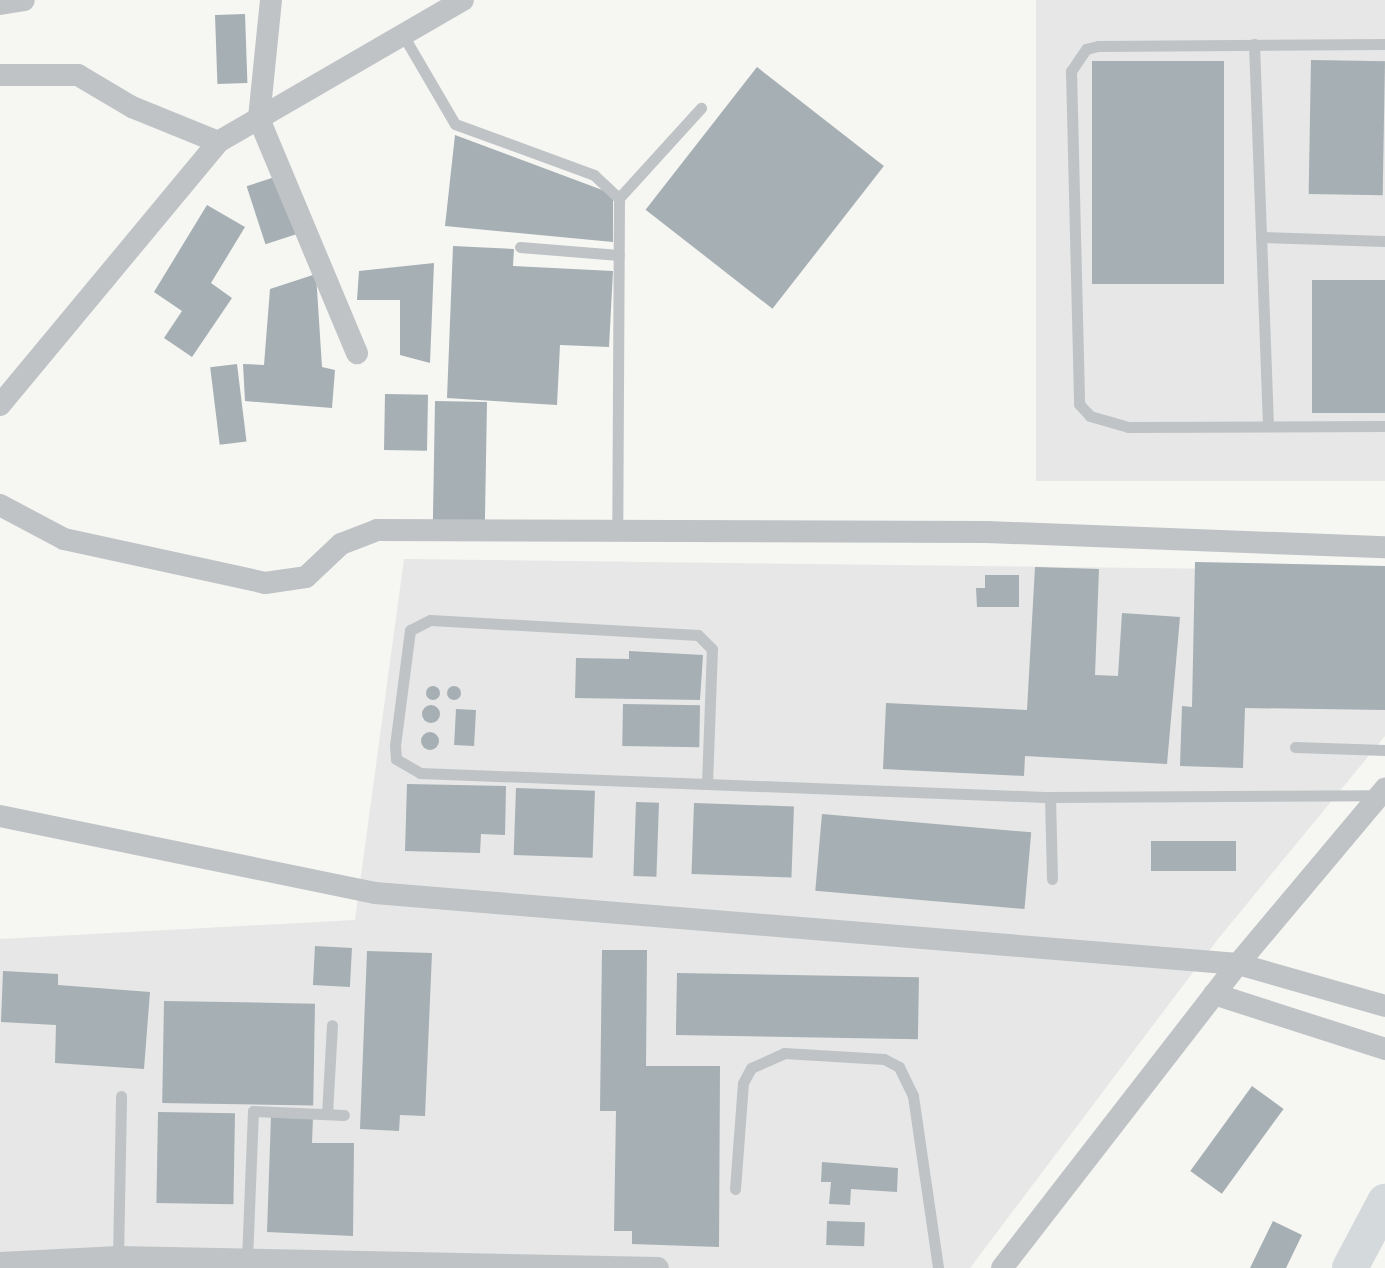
<!DOCTYPE html>
<style>
body{margin:0}
#map{position:relative;width:1385px;height:1268px;overflow:hidden;background:#f6f6f3;font-family:"Nunito Sans",sans-serif}
div>[style]{position:absolute}
.built>*{inset:0;background:#e6e7e6;transform-origin:0 0}
.building>*{inset:0;background:#a6afb3;transform-origin:0 0}
.round{border-radius:50%}
.lane>*{height:11px;margin:-5.5px;padding:0 5.5px;transform-origin:5.5px;border-radius:5.5px;background:#bfc3c6}
.street>*{height:22px;margin:-11px;padding:0 11px;transform-origin:11px;border-radius:11px;background:#bfc3c6}
.primary>*{height:36px;margin:-18px;padding:0 18px;transform-origin:18px;border-radius:18px;background:#d4d9dc}
span{translate:-50% -50%;white-space:nowrap;text-align:center;line-height:1.15;-webkit-text-stroke:8px #fff;paint-order:stroke}
</style>
<div id="map">
<div class="built">
<i style="left:1036px;top:0;width:349px;height:481px"></i>
<i style="clip-path:polygon(404px 559px,1385px 571px,1385px 736px,1218px 939px,970px 1268px,0 1268px,0 939px,355px 920px)"></i>
</div>
<div class="building">
<i style="left:245px;top:14px;width:69px;height:30px;rotate:88deg"></i>
<i style="left:1311px;top:60px;width:74px;height:134px;rotate:1deg"></i>
<i style="left:1092px;top:61px;width:132px;height:223px"></i>
<i style="left:757px;top:67px;width:161px;height:181px;rotate:38deg"></i>
<i style="clip-path:polygon(455px 135px,613px 194px,613px 242px,445px 226px)"></i>
<i style="left:278px;top:176px;width:61px;height:33px;rotate:72deg"></i>
<i style="clip-path:polygon(207px 205px,245px 227px,211px 283px,232px 298px,192px 357px,164px 338px,182px 311px,154px 292px)"></i>
<i style="clip-path:polygon(453px 246px,514px 249px,513px 266px,613px 271px,609px 347px,560px 345px,557px 405px,447px 398px)"></i>
<i style="clip-path:polygon(434px 263px,430px 363px,400px 355px,400px 300px,357px 300px,359px 271px)"></i>
<i style="clip-path:polygon(316px 274px,322px 367px,335px 370px,332px 408px,245px 401px,243px 364px,264px 365px,270px 289px)"></i>
<i style="left:1312px;top:280px;width:73px;height:133px"></i>
<i style="left:237px;top:364px;width:78px;height:27px;rotate:83deg"></i>
<i style="left:385px;top:394px;width:43px;height:56px;rotate:1deg"></i>
<i style="left:435px;top:401px;width:52px;height:120px;rotate:1deg"></i>
<i style="clip-path:polygon(1195px 562px,1385px 566px,1385px 710px,1245px 708px,1243px 768px,1180px 766px,1182px 706px,1192px 707px)"></i>
<i style="clip-path:polygon(1035px 567px,1099px 569px,1095px 675px,1118px 676px,1122px 613px,1180px 617px,1167px 764px,1025px 756px,1024px 776px,883px 769px,886px 703px,1027px 710px)"></i>
<i style="clip-path:polygon(985px 575px,1019px 575px,1019px 607px,977px 607px,976px 588px,985px 588px)"></i>
<i style="clip-path:polygon(629px 651px,703px 655px,700px 700px,575px 698px,576px 658px,629px 659px)"></i>
<i class="round" style="left:447px;top:686px;width:14px;height:14px"></i>
<i class="round" style="left:426px;top:686px;width:14px;height:14px"></i>
<i style="left:623px;top:704px;width:77px;height:42px;rotate:1deg"></i>
<i class="round" style="left:422px;top:705px;width:18px;height:18px"></i>
<i style="left:456px;top:709px;width:20px;height:36px;rotate:3deg"></i>
<i class="round" style="left:421px;top:732px;width:18px;height:18px"></i>
<i style="clip-path:polygon(407px 784px,506px 786px,505px 835px,481px 834px,480px 853px,405px 851px)"></i>
<i style="left:516px;top:788px;width:79px;height:67px;rotate:2deg"></i>
<i style="left:636px;top:802px;width:23px;height:74px;rotate:2deg"></i>
<i style="left:694px;top:803px;width:100px;height:71px;rotate:2deg"></i>
<i style="left:822px;top:814px;width:210px;height:77px;rotate:5deg"></i>
<i style="left:1151px;top:841px;width:85px;height:30px"></i>
<i style="left:315px;top:946px;width:37px;height:39px;rotate:3deg"></i>
<i style="clip-path:polygon(602px 950px,647px 950px,646px 1066px,720px 1066px,719px 1247px,632px 1244px,632px 1231px,614px 1231px,616px 1111px,600px 1111px)"></i>
<i style="clip-path:polygon(367px 951px,432px 953px,425px 1116px,400px 1115px,399px 1131px,360px 1129px)"></i>
<i style="clip-path:polygon(3px 971px,58px 974px,58px 985px,150px 992px,144px 1069px,55px 1063px,56px 1025px,1px 1022px)"></i>
<i style="left:677px;top:973px;width:242px;height:62px;rotate:1deg"></i>
<i style="left:164px;top:1001px;width:151px;height:102px;rotate:1deg"></i>
<i style="left:1252px;top:1086px;width:39px;height:105px;rotate:36deg"></i>
<i style="left:158px;top:1112px;width:77px;height:91px;rotate:1deg"></i>
<i style="clip-path:polygon(271px 1116px,313px 1117px,312px 1143px,354px 1143px,353px 1236px,267px 1232px)"></i>
<i style="clip-path:polygon(822px 1162px,898px 1168px,897px 1192px,851px 1189px,850px 1205px,829px 1204px,831px 1182px,821px 1182px)"></i>
<i style="left:827px;top:1221px;width:38px;height:24px;rotate:2deg"></i>
<i style="clip-path:polygon(1273px 1221px,1302px 1235px,1286px 1268px,1250px 1268px)"></i>
</div>
<div class="lane">
<i style="left:403px;top:35px;width:103px;rotate:59.7deg"></i>
<i style="left:455px;top:124px;width:148px;rotate:20.1deg"></i>
<i style="left:594px;top:175px;width:34px;rotate:43deg"></i>
<i style="left:619px;top:198px;width:332px;rotate:90.3deg"></i>
<i style="left:1254px;top:44px;width:380px;rotate:87.9deg"></i>
<i style="left:1385px;top:44px;width:287px;rotate:179.6deg"></i>
<i style="left:1098px;top:46px;width:12px;rotate:166deg"></i>
<i style="left:1086px;top:49px;width:27px;rotate:124deg"></i>
<i style="left:1071px;top:71px;width:333px;rotate:88.6deg"></i>
<i style="left:1079px;top:404px;width:16px;rotate:47deg"></i>
<i style="left:1090px;top:416px;width:40px;rotate:16deg"></i>
<i style="left:1128px;top:427px;width:257px;rotate:-0.2deg"></i>
<i style="left:619px;top:198px;width:122px;rotate:-47.7deg"></i>
<i style="left:1261px;top:237px;width:124px;rotate:1.8deg"></i>
<i style="left:520px;top:247px;width:99px;rotate:4.6deg"></i>
<i style="left:1295px;top:747px;width:90px;rotate:1.9deg"></i>
<i style="left:707px;top:784px;width:135px;rotate:-87.9deg"></i>
<i style="left:712px;top:649px;width:20px;rotate:-135deg"></i>
<i style="left:698px;top:635px;width:268px;rotate:-176.8deg"></i>
<i style="left:430px;top:620px;width:22px;rotate:153deg"></i>
<i style="left:410px;top:630px;width:116px;rotate:97.4deg"></i>
<i style="left:395px;top:745px;width:14px;rotate:86deg"></i>
<i style="left:396px;top:759px;width:28px;rotate:30deg"></i>
<i style="left:420px;top:773px;width:287px;rotate:2.2deg"></i>
<i style="left:707px;top:784px;width:343px;rotate:2.2deg"></i>
<i style="left:1050px;top:797px;width:329px;rotate:-0.3deg"></i>
<i style="left:1050px;top:797px;width:82px;rotate:88.6deg"></i>
<i style="left:327px;top:1114px;width:89px;rotate:-86.8deg"></i>
<i style="left:735px;top:1189px;width:106px;rotate:-85.7deg"></i>
<i style="left:743px;top:1083px;width:17px;rotate:-62deg"></i>
<i style="left:751px;top:1068px;width:36px;rotate:-24deg"></i>
<i style="left:784px;top:1053px;width:100px;rotate:3.4deg"></i>
<i style="left:884px;top:1059px;width:17px;rotate:28deg"></i>
<i style="left:899px;top:1067px;width:32px;rotate:64deg"></i>
<i style="left:913px;top:1096px;width:174px;rotate:81.7deg"></i>
<i style="left:118px;top:1257px;width:161px;rotate:-88.9deg"></i>
<i style="left:247px;top:1260px;width:149px;rotate:-87.7deg"></i>
<i style="left:253px;top:1111px;width:91px;rotate:2.5deg"></i>
</div>
<div class="street">
<i style="left:271px;top:0;width:120px;rotate:95.8deg"></i>
<i style="left:259px;top:119px;width:254px;rotate:67.3deg"></i>
<i style="left:0;top:4px;width:24px;rotate:-9deg"></i>
<i style="left:0;top:75px;width:78px"></i>
<i style="left:78px;top:75px;width:63px;rotate:30.7deg"></i>
<i style="left:132px;top:107px;width:93px;rotate:22.1deg"></i>
<i style="left:0;top:405px;width:342px;rotate:-50.3deg"></i>
<i style="left:218px;top:142px;width:283px;rotate:-30.1deg"></i>
<i style="left:0;top:505px;width:72px;rotate:28deg"></i>
<i style="left:64px;top:539px;width:206px;rotate:12.3deg"></i>
<i style="left:265px;top:583px;width:41px;rotate:-8.3deg"></i>
<i style="left:306px;top:577px;width:48px;rotate:-43.3deg"></i>
<i style="left:341px;top:544px;width:39px;rotate:-21deg"></i>
<i style="left:377px;top:530px;width:610px;rotate:0.19deg"></i>
<i style="left:987px;top:532px;width:398px;rotate:2.2deg"></i>
<i style="left:0;top:816px;width:383px;rotate:11.6deg"></i>
<i style="left:375px;top:893px;width:866px;rotate:4.7deg"></i>
<i style="left:1238px;top:964px;width:153px;rotate:15.9deg"></i>
<i style="left:1214px;top:994px;width:180px;rotate:17.8deg"></i>
<i style="left:0;top:1263px;width:118px;rotate:-2.9deg"></i>
<i style="left:118px;top:1257px;width:540px;rotate:1.17deg"></i>
<i style="left:1002px;top:1268px;width:385px;rotate:-52.2deg"></i>
<i style="left:1238px;top:964px;width:229px;rotate:-50deg"></i>
</div>
<div class="primary">
<i style="left:1350px;top:1268px;width:75px;rotate:-62.1deg"></i>
</div>
</div>
